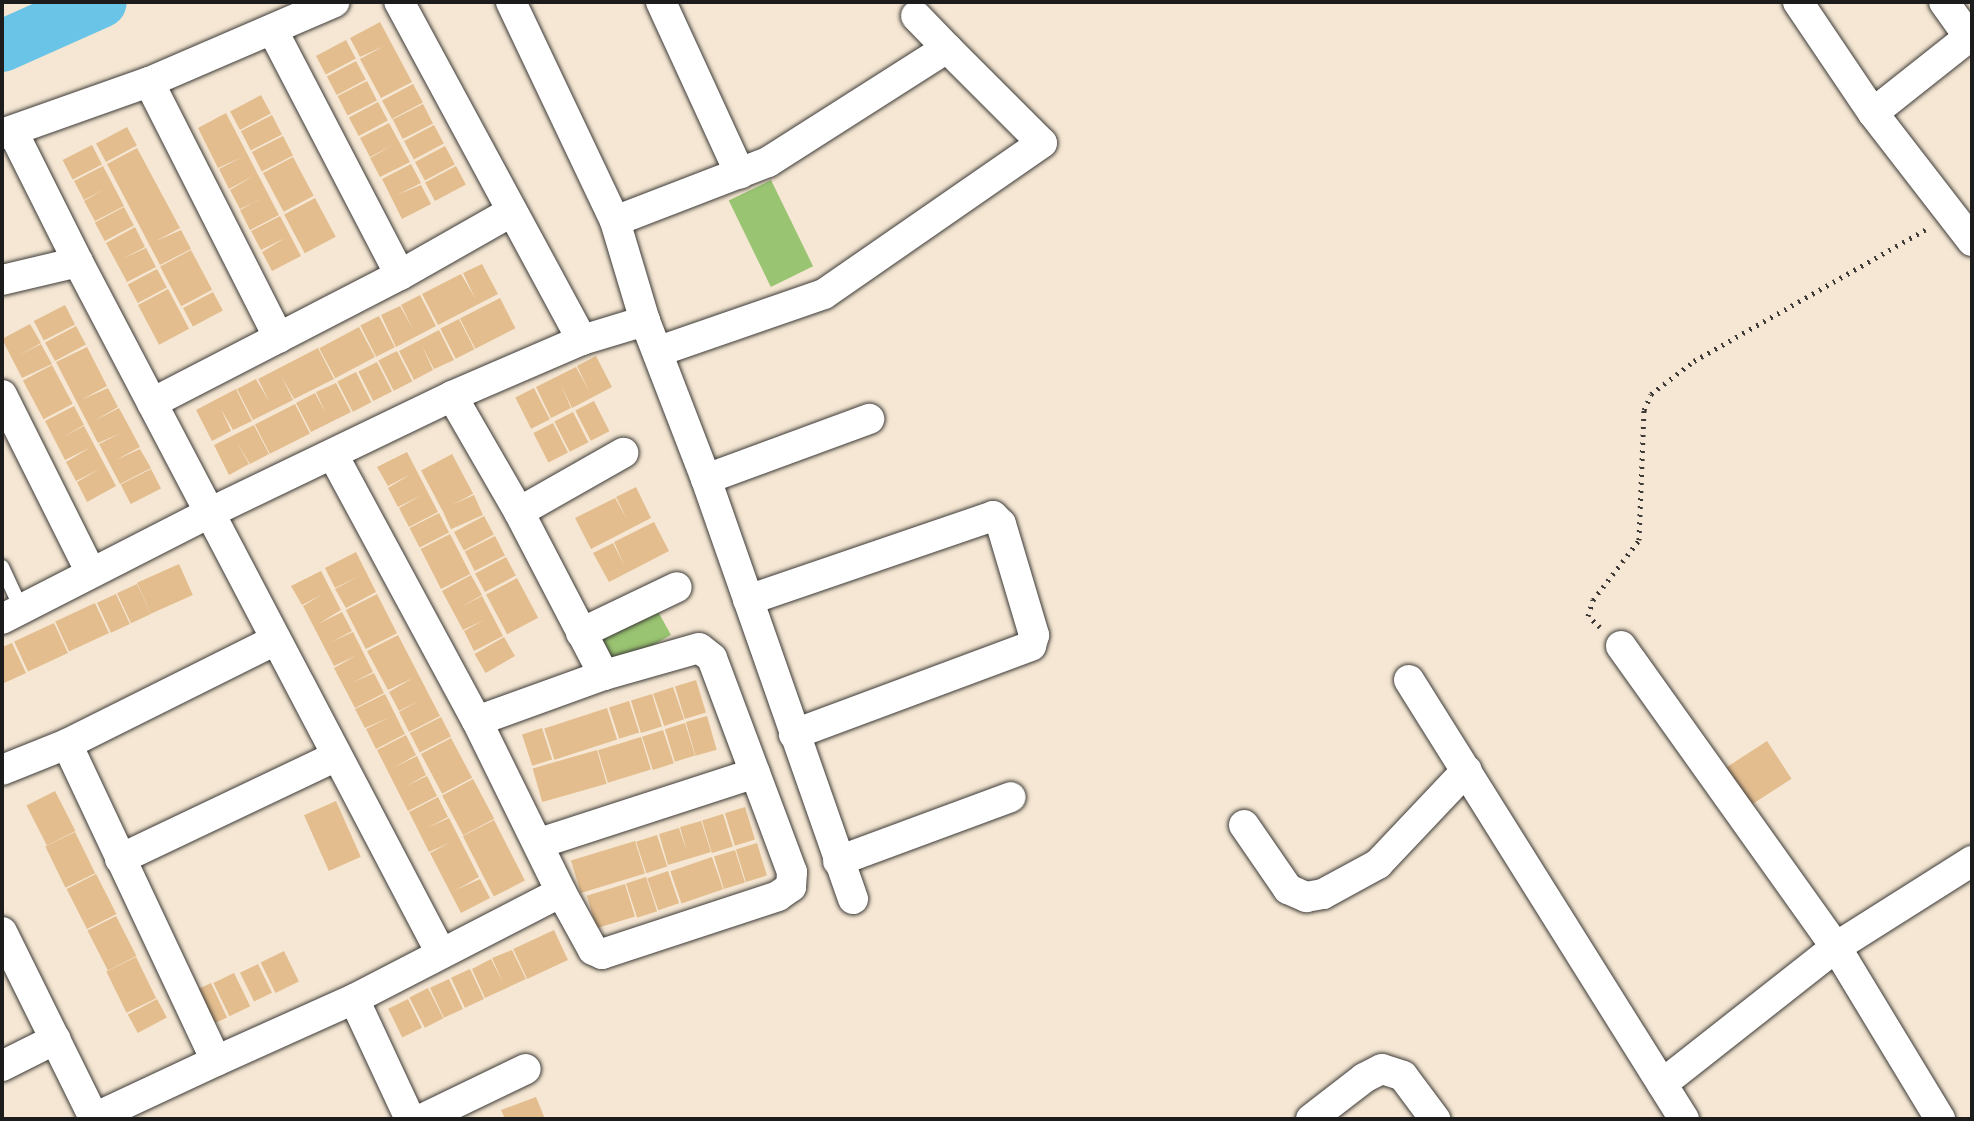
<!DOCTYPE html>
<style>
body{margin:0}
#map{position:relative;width:1974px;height:1121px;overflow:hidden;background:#f5e7d3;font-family:"IM FELL English",serif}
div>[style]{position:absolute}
.green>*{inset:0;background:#99c471;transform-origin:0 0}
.river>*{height:52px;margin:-26px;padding:0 26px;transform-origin:26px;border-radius:26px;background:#69c4e7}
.building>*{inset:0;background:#e3bd8e;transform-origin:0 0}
.path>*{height:5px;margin-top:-2.5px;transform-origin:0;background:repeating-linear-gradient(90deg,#3d3a37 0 2px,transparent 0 8px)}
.roads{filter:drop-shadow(0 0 2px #3d3a37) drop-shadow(0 0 2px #3d3a37)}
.lane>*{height:14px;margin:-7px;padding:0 7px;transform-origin:7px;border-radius:7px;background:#fff}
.street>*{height:30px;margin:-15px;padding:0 15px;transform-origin:15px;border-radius:15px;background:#fff}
span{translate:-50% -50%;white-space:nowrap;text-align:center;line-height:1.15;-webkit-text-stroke:8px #f7f3e8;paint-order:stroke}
.frame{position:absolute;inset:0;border:4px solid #1c1c1c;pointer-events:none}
</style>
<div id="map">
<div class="green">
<i style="left:771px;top:180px;width:96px;height:47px;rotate:64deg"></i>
<i style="left:656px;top:608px;width:31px;height:64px;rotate:61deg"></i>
</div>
<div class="river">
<i style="left:2px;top:46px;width:108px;rotate:-24deg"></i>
</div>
<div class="building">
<i style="clip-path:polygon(380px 22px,412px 82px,381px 98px,360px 59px,384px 46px,360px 57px,350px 38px)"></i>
<i style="left:346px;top:40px;width:21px;height:34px;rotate:62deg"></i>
<i style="left:356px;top:61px;width:21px;height:33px;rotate:62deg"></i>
<i style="left:367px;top:81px;width:22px;height:33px;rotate:63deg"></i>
<i style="left:413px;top:84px;width:21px;height:35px;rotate:62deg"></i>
<i style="left:261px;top:95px;width:21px;height:35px;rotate:62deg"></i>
<i style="left:378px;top:102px;width:21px;height:33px;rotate:62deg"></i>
<i style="left:423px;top:104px;width:22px;height:34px;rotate:63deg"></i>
<i style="clip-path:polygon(226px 113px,279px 215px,250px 230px,240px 210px,261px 199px,240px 209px,230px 190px,253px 176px,229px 189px,219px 169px,242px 157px,218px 168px,198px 128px)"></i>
<i style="left:272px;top:115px;width:22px;height:35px;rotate:63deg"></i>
<i style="clip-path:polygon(389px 123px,410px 162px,380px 177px,370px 158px,393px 145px,370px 157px,360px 138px)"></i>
<i style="left:434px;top:125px;width:21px;height:34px;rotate:62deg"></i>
<i style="left:127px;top:127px;width:21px;height:35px;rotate:62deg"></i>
<i style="left:283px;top:136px;width:22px;height:35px;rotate:63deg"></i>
<i style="left:92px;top:145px;width:22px;height:33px;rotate:63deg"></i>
<i style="left:445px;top:146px;width:21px;height:34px;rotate:62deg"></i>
<i style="clip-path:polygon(137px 148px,180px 228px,156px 241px,181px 230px,191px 249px,160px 265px,107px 164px)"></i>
<i style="left:293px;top:157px;width:44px;height:34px;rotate:62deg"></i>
<i style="clip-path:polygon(411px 164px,421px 183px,397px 195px,421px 185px,431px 204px,402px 219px,382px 179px)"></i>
<i style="clip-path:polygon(103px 166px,124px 206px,95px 221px,84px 201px,105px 189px,84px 200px,74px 181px)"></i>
<i style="left:456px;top:166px;width:21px;height:35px;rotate:62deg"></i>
<i style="left:315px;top:198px;width:44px;height:35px;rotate:62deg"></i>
<i style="left:124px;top:207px;width:21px;height:33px;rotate:62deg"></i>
<i style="clip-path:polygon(280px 216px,301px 256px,272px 271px,262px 252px,285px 238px,261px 250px,251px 231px)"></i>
<i style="clip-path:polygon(135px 227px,145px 247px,124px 258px,146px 248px,156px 267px,127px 282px,106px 243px)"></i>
<i style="left:191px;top:250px;width:45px;height:35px;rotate:62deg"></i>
<i style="clip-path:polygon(482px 264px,498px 294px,438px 325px,422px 294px,461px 274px,475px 298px,463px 273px)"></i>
<i style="left:157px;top:269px;width:21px;height:33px;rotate:62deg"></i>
<i style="left:168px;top:289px;width:45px;height:34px;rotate:62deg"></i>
<i style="left:213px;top:292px;width:21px;height:34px;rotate:62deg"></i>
<i style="clip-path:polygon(420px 295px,436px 326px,396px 347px,381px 315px,400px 306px,413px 329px,401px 305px)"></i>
<i style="left:500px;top:298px;width:34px;height:45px;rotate:63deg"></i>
<i style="left:65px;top:305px;width:22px;height:35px;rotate:63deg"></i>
<i style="left:379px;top:316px;width:35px;height:21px;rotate:63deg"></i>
<i style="left:459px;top:319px;width:34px;height:21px;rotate:63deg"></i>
<i style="clip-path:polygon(30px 324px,41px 343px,18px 356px,41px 344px,52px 364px,22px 378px,2px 339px)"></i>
<i style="left:76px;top:326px;width:21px;height:35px;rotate:62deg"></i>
<i style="left:359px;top:327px;width:34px;height:45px;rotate:62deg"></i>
<i style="clip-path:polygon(439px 330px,454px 360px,434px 369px,422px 346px,433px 370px,414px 380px,399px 351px)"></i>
<i style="clip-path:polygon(87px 347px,107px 386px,81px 400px,108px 388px,118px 407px,94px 421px,119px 408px,140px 447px,116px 460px,140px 449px,151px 468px,120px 484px,99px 444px,121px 433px,98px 443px,56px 362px)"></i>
<i style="clip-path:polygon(318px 348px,334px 379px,294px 399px,281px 375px,293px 400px,253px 420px,237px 389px,256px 379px,270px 403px,258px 379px)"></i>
<i style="left:397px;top:351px;width:34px;height:21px;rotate:63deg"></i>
<i style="clip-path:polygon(596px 356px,612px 387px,572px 408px,560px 383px,571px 408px,551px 418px,536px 387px,576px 367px,589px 391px,577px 366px)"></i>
<i style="left:377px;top:362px;width:33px;height:21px;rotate:63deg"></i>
<i style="left:52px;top:365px;width:44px;height:33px;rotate:62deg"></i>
<i style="left:356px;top:372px;width:34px;height:21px;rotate:63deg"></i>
<i style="clip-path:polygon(336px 383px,351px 412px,311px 432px,296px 403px,315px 393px,326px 414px,316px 392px)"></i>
<i style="left:534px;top:388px;width:35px;height:21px;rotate:63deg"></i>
<i style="clip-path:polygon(236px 389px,252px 421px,233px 430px,221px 409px,231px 431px,212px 441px,196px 410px)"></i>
<i style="left:594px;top:401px;width:34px;height:21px;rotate:63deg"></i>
<i style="left:295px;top:404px;width:33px;height:45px;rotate:63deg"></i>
<i style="clip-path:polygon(74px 406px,84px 425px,63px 437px,84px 426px,116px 486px,87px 502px,77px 482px,100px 469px,76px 481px,66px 462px,91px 447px,65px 460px,45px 421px)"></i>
<i style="left:573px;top:412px;width:34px;height:21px;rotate:63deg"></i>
<i style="left:553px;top:423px;width:33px;height:22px;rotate:63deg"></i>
<i style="clip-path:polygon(254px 425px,269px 454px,250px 464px,236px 441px,249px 464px,229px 475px,214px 445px)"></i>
<i style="clip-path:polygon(407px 452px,438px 512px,409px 527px,399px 508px,422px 495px,398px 507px,388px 488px,411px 474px,388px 486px,377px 467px)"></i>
<i style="left:452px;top:454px;width:45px;height:35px;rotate:62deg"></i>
<i style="left:151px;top:469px;width:22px;height:34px;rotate:63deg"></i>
<i style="clip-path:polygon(636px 487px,651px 518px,591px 549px,575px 518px,615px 498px,627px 519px,616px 497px)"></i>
<i style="left:474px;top:495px;width:22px;height:35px;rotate:66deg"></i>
<i style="left:439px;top:513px;width:22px;height:33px;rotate:63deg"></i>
<i style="left:484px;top:516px;width:21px;height:34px;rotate:62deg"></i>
<i style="clip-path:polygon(654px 522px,669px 551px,609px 582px,593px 553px,613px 543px,625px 567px,614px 542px)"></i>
<i style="left:450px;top:534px;width:45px;height:33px;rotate:63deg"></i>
<i style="left:495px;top:536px;width:22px;height:34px;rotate:63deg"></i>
<i style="clip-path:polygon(356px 552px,376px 592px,346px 608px,335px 589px,359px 576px,335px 588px,325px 568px)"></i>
<i style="left:506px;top:557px;width:21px;height:35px;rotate:62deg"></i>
<i style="left:179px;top:564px;width:34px;height:46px;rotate:66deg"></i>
<i style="clip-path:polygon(321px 571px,341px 610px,318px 624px,342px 612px,352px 631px,331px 642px,353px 632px,373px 672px,352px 683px,374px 673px,384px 693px,355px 708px,334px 668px,357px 655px,334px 666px,303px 606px,323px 594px,302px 605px,291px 586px)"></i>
<i style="clip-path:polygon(471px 575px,482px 595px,459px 608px,482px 596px,503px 636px,474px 651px,464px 631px,484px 620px,463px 630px,442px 591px)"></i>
<i style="left:517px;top:578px;width:45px;height:35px;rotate:62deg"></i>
<i style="left:137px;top:584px;width:33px;height:22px;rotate:65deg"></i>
<i style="left:116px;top:594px;width:33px;height:21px;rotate:65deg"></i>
<i style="left:377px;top:594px;width:44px;height:35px;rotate:63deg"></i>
<i style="left:95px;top:603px;width:33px;height:44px;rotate:65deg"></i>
<i style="left:54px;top:623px;width:33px;height:44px;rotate:65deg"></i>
<i style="clip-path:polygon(398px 635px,440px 716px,409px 732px,399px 712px,420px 700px,399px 711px,389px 692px,413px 678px,388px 690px,367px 651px)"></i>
<i style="left:504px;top:637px;width:22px;height:34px;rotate:60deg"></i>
<i style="clip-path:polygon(12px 643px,26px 673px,2px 684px,2px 647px)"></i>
<i style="left:696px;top:680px;width:34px;height:22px;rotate:73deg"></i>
<i style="left:673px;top:687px;width:34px;height:21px;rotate:71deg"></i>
<i style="clip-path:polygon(385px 694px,405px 734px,376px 749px,366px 729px,390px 717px,365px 728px,355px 709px)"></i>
<i style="left:652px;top:694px;width:34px;height:22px;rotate:73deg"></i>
<i style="left:629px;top:701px;width:33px;height:21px;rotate:72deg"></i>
<i style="left:607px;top:708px;width:33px;height:66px;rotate:72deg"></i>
<i style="left:707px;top:716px;width:35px;height:22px;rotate:74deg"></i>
<i style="left:441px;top:717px;width:22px;height:35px;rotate:63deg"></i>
<i style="left:685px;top:723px;width:34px;height:21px;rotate:73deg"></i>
<i style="left:542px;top:728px;width:33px;height:21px;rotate:72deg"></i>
<i style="left:663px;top:730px;width:35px;height:22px;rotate:72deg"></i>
<i style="clip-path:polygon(406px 735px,416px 755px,393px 768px,417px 756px,426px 775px,406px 786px,427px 776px,437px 796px,408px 811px,377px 750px)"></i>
<i style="left:641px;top:737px;width:34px;height:45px;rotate:73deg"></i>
<i style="left:451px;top:738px;width:45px;height:34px;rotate:62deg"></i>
<i style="left:1767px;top:741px;width:45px;height:52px;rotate:57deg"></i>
<i style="left:597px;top:750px;width:35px;height:67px;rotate:74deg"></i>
<i style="left:473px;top:779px;width:45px;height:35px;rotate:62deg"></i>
<i style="left:55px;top:791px;width:45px;height:32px;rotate:63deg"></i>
<i style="clip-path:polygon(438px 797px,448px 817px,427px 828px,449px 818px,479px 877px,456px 890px,480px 879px,490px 898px,461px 913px,430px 853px,451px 842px,429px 852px,409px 812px)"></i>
<i style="left:336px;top:801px;width:61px;height:35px;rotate:66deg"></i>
<i style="left:745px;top:807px;width:34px;height:21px;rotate:73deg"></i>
<i style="left:723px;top:814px;width:34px;height:22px;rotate:73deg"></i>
<i style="left:494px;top:820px;width:68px;height:35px;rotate:63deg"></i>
<i style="clip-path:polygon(701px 821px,711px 852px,668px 865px,659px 834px,679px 828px,687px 852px,680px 827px)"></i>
<i style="left:75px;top:832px;width:46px;height:33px;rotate:64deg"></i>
<i style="left:657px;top:835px;width:33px;height:22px;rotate:72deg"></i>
<i style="left:635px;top:841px;width:34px;height:67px;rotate:73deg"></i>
<i style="left:757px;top:843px;width:34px;height:22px;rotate:73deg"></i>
<i style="left:735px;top:850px;width:34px;height:22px;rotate:73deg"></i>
<i style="left:712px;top:857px;width:34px;height:44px;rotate:71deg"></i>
<i style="left:668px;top:871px;width:34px;height:22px;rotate:71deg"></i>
<i style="left:96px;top:874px;width:45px;height:33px;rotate:63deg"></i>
<i style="left:646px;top:877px;width:36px;height:21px;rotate:72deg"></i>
<i style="left:625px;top:884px;width:34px;height:40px;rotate:73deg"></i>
<i style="left:116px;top:916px;width:45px;height:32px;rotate:63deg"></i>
<i style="left:554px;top:930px;width:33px;height:45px;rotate:65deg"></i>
<i style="clip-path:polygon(512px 950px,526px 979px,485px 998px,472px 969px,491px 959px,503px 983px,492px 958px)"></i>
<i style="left:284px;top:951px;width:34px;height:26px;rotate:64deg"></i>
<i style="left:136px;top:957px;width:46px;height:33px;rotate:64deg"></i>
<i style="left:258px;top:964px;width:32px;height:20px;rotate:64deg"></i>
<i style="left:470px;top:969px;width:33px;height:21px;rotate:65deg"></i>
<i style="left:234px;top:973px;width:37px;height:23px;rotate:64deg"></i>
<i style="left:449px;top:979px;width:33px;height:21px;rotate:65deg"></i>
<i style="left:211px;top:983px;width:38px;height:19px;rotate:65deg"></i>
<i style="left:428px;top:988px;width:34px;height:21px;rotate:63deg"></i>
<i style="left:157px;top:999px;width:21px;height:33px;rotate:62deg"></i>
<i style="left:408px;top:999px;width:32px;height:22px;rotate:64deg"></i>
<i style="clip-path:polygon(536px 1097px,545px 1119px,505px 1119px,501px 1110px)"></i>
</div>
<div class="path">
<i style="left:1600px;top:627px;width:16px;rotate:-137deg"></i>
<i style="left:1588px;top:616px;width:17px;rotate:-73deg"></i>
<i style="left:1593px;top:600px;width:76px;rotate:-52.5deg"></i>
<i style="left:1639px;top:540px;width:130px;rotate:-87.8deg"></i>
<i style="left:1644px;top:410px;width:17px;rotate:-66deg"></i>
<i style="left:1651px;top:394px;width:54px;rotate:-37.5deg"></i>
<i style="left:1694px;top:361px;width:267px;rotate:-29.6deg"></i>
</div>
<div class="roads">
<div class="lane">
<i style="left:2px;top:567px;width:47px;rotate:65.1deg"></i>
</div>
<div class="street">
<i style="left:511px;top:2px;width:242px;rotate:64.6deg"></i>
<i style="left:661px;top:2px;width:189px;rotate:65.3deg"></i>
<i style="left:1798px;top:2px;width:134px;rotate:56deg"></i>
<i style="left:1873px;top:113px;width:122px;rotate:-38.4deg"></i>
<i style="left:1969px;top:37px;width:43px;rotate:-125.5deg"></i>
<i style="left:916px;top:16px;width:45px;rotate:45.9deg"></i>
<i style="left:273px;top:31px;width:275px;rotate:62.5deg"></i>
<i style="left:149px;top:82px;width:287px;rotate:63.1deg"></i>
<i style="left:1873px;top:113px;width:162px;rotate:52.3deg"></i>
<i style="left:13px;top:132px;width:145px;rotate:63.4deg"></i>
<i style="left:78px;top:262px;width:781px;rotate:62.29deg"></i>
<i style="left:2px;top:134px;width:156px;rotate:-19.5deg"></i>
<i style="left:149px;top:82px;width:202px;rotate:-23.3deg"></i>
<i style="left:2px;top:280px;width:78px;rotate:-13.3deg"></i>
<i style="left:645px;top:321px;width:104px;rotate:-106.7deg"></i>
<i style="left:615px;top:221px;width:164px;rotate:-21.1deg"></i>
<i style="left:768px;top:162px;width:212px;rotate:-32.5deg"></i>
<i style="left:947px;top:48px;width:134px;rotate:45deg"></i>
<i style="left:1042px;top:143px;width:265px;rotate:145.3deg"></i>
<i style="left:824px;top:294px;width:175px;rotate:160.9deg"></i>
<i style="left:582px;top:340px;width:66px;rotate:-16.8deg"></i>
<i style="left:645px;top:321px;width:169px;rotate:68.9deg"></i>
<i style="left:706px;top:479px;width:445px;rotate:70.7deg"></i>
<i style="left:2px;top:395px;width:199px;rotate:63.4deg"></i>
<i style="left:452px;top:396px;width:134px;rotate:60deg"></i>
<i style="left:519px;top:512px;width:184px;rotate:62.5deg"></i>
<i style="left:152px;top:403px;width:279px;rotate:-27.3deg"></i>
<i style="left:400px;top:275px;width:128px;rotate:-29.6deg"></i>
<i style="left:333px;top:455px;width:302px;rotate:61.6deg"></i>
<i style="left:477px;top:721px;width:191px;rotate:63.8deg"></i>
<i style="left:706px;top:479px;width:174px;rotate:-20.2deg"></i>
<i style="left:519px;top:512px;width:120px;rotate:-29.6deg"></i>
<i style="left:748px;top:600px;width:259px;rotate:-18.9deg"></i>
<i style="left:993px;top:516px;width:11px;rotate:45deg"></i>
<i style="left:1001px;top:524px;width:116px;rotate:73.4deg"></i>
<i style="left:1034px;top:635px;width:11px;rotate:105deg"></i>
<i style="left:1031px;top:646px;width:253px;rotate:159.6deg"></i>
<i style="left:2px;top:619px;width:233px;rotate:-27.1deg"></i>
<i style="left:209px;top:513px;width:270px;rotate:-25.7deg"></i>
<i style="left:452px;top:396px;width:142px;rotate:-23.3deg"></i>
<i style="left:582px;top:340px;width:384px;rotate:-118.4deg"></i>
<i style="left:581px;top:633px;width:106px;rotate:-25.6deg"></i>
<i style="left:1621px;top:646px;width:370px;rotate:54.5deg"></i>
<i style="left:1836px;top:947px;width:201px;rotate:58.8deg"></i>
<i style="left:1409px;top:680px;width:518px;rotate:57.94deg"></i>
<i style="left:67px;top:744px;width:350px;rotate:64.8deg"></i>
<i style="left:216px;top:1061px;width:151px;rotate:-24.2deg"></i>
<i style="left:2px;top:770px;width:70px;rotate:-21.8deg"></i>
<i style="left:67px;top:744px;width:233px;rotate:-26.5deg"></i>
<i style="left:1244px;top:825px;width:78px;rotate:55.5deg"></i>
<i style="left:1288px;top:889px;width:20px;rotate:24deg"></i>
<i style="left:1306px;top:897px;width:17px;rotate:-10deg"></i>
<i style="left:1323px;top:894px;width:63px;rotate:-28.6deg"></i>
<i style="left:1378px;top:864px;width:129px;rotate:-46.6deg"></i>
<i style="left:540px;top:843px;width:226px;rotate:-18deg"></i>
<i style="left:120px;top:859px;width:240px;rotate:-25.4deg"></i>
<i style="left:838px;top:861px;width:184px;rotate:-20.3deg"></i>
<i style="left:2px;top:932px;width:208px;rotate:63.7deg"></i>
<i style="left:94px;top:1118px;width:135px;rotate:-25deg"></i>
<i style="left:2px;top:1066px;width:60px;rotate:-26.6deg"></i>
<i style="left:1662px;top:1084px;width:221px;rotate:-38.2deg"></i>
<i style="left:1836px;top:947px;width:161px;rotate:-32.3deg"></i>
<i style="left:410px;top:1119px;width:132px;rotate:-115deg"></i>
<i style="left:354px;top:999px;width:233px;rotate:-27.3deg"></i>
<i style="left:561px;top:892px;width:66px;rotate:61.1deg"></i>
<i style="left:593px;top:950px;width:10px;rotate:24deg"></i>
<i style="left:602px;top:954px;width:185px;rotate:-18.2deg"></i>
<i style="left:778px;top:896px;width:16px;rotate:-35deg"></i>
<i style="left:791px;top:887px;width:15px;rotate:-86deg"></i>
<i style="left:792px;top:872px;width:228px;rotate:-110.5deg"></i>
<i style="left:712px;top:658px;width:16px;rotate:-142deg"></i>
<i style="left:699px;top:648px;width:99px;rotate:164.1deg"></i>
<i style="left:604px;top:675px;width:135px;rotate:160.1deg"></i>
<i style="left:422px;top:1119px;width:115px;rotate:-25.7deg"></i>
<i style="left:1311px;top:1119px;width:67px;rotate:-37.7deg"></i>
<i style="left:1364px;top:1078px;width:20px;rotate:-27deg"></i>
<i style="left:1382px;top:1069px;width:22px;rotate:18deg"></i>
<i style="left:1403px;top:1076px;width:54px;rotate:53.3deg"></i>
</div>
</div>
<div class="frame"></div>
</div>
